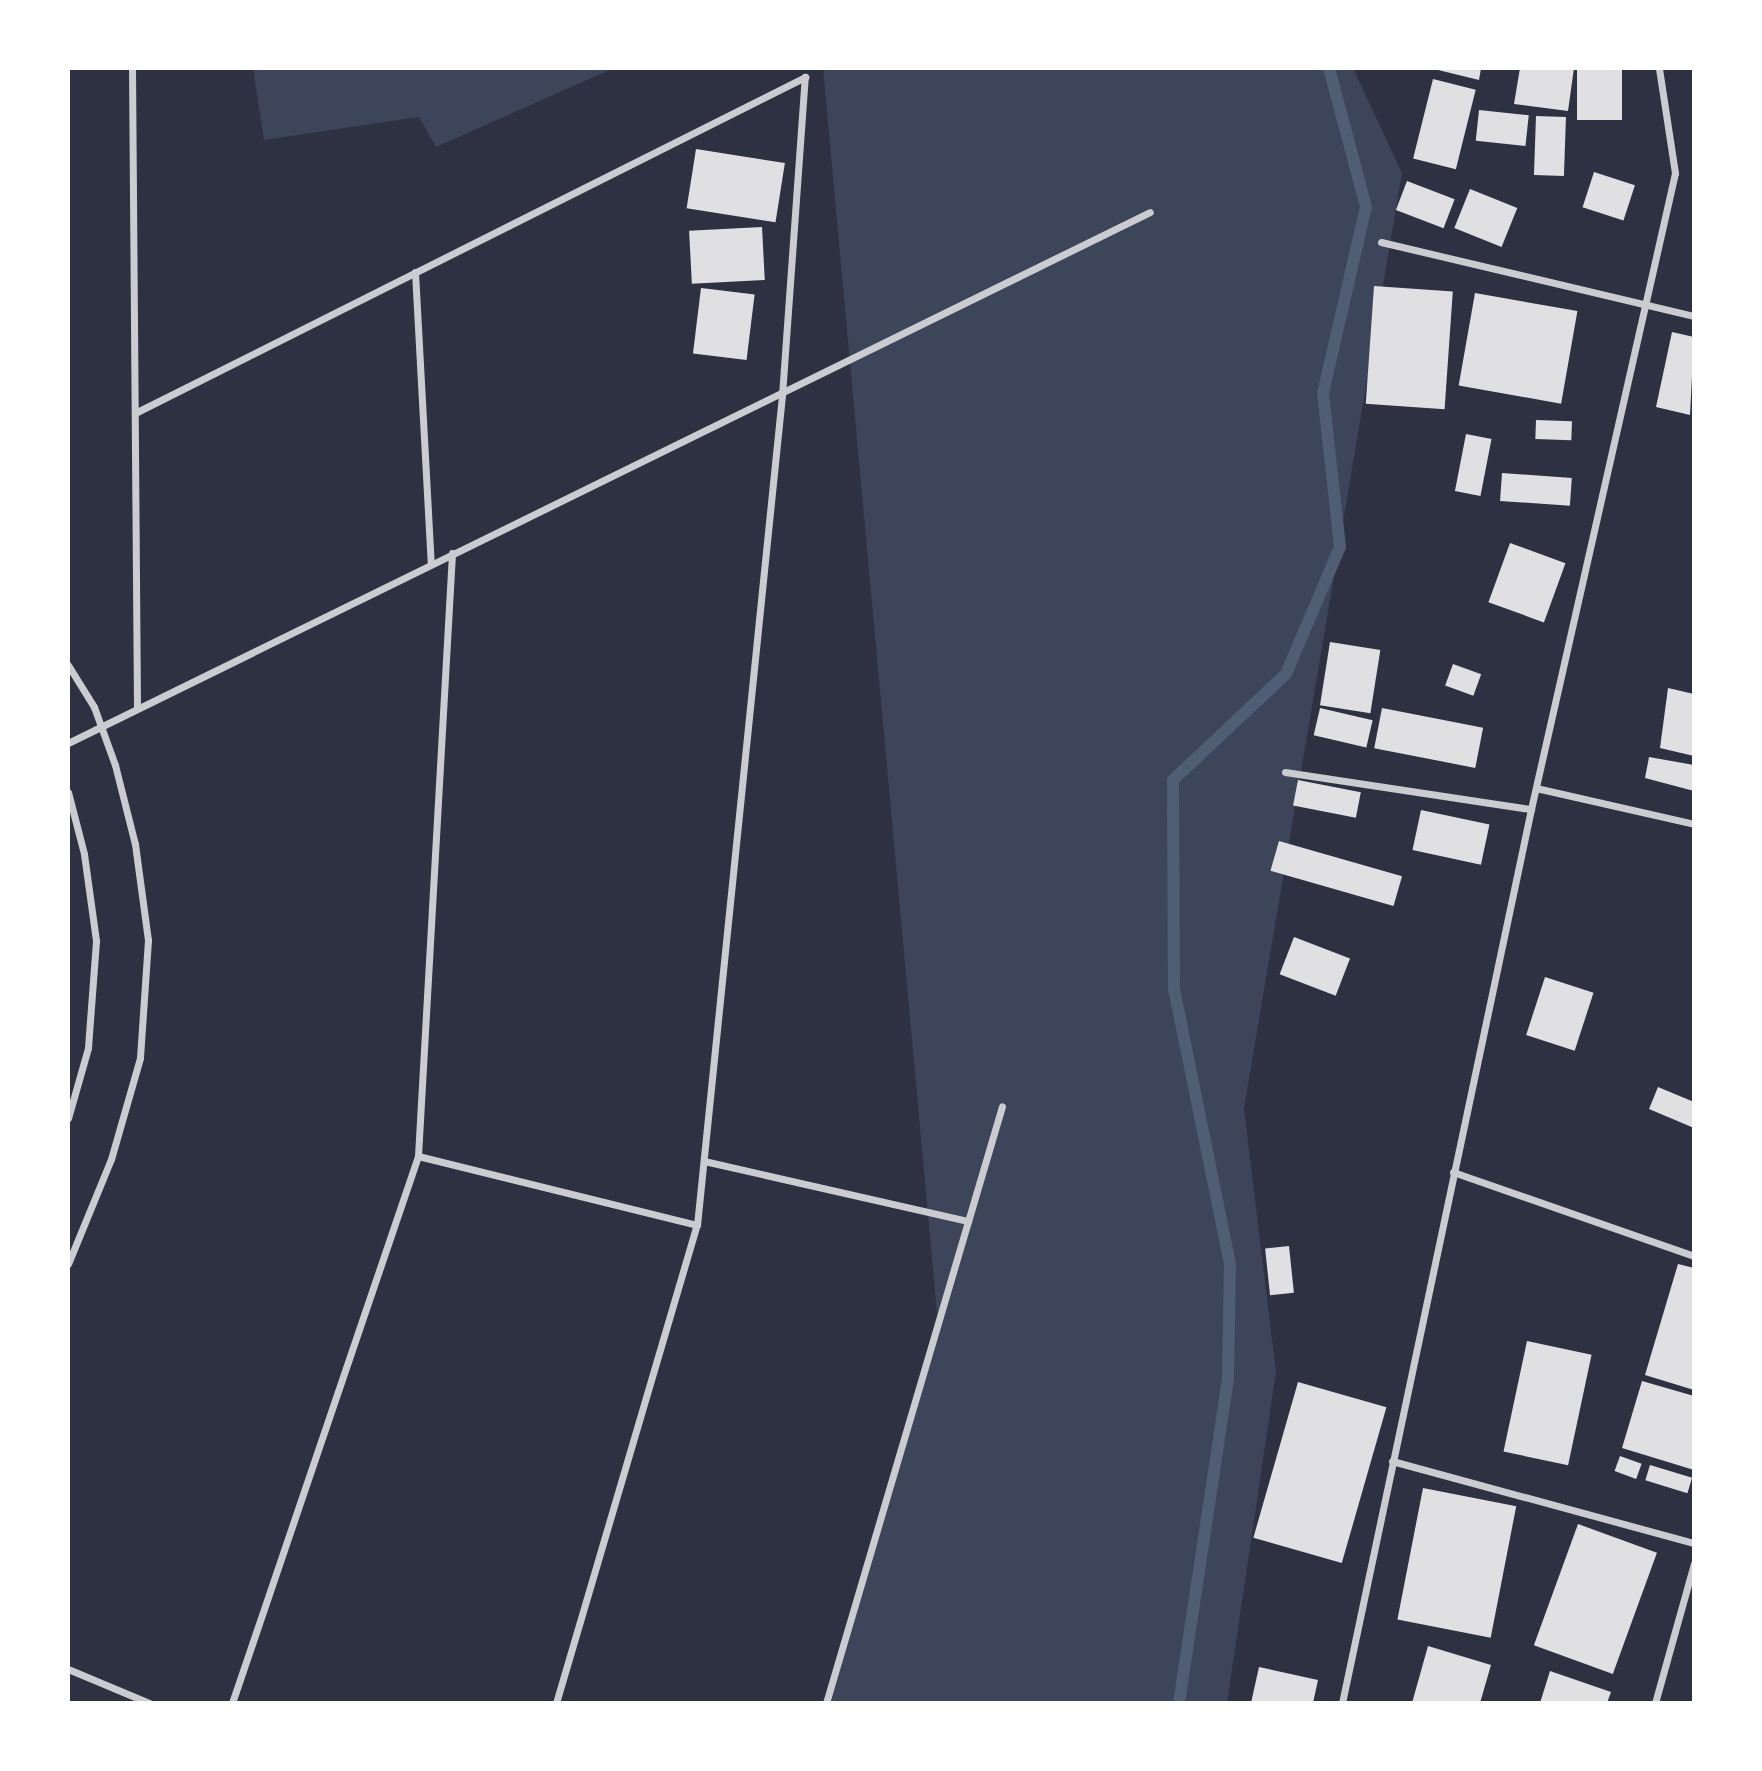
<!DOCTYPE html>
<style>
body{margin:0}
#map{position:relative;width:1762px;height:1771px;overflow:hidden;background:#2d3142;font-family:Montserrat,sans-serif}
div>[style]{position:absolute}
.green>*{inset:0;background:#3c4559}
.stream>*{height:12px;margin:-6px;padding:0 6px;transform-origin:6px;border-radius:6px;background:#4f5d75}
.building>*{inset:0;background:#e0e0e3;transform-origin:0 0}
.minor>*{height:7px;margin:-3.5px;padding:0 3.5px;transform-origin:3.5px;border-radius:3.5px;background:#caccd0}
span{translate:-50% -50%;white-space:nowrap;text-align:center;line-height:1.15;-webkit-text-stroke:7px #fff;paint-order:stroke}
.frame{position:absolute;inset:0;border:70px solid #fff;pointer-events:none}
</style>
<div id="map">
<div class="green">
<i style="clip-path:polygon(253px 68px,614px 68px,436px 147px,419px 117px,264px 140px)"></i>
<i style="clip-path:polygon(823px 68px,1353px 68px,1402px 173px,1244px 1109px,1276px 1372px,1227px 1703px,826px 1703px,939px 1335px)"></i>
</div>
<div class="stream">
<i style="left:1179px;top:1703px;width:329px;rotate:-81.4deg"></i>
<i style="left:1228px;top:1378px;width:114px;rotate:-89deg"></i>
<i style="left:1230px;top:1264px;width:281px;rotate:-101.5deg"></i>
<i style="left:1174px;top:989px;width:209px;rotate:-90.3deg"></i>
<i style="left:1173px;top:780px;width:155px;rotate:-43.2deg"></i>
<i style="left:1286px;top:674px;width:138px;rotate:-67deg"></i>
<i style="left:1340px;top:547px;width:155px;rotate:-96.3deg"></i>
<i style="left:1323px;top:393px;width:191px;rotate:-77deg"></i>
<i style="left:1366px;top:207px;width:144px;rotate:-104.9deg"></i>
</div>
<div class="building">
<i style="clip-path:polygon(1430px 68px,1481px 68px,1479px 80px)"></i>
<i style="clip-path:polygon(1520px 68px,1574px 68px,1568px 111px,1514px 104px)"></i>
<i style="left:1577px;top:68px;width:45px;height:52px"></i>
<i style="left:1433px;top:79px;width:44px;height:82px;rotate:14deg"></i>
<i style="left:1479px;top:110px;width:50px;height:31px;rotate:6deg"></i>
<i style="left:1536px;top:116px;width:30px;height:59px;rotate:2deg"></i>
<i style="left:696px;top:149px;width:90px;height:60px;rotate:9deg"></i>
<i style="left:1594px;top:172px;width:43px;height:37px;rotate:18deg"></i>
<i style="left:1407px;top:181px;width:51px;height:31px;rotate:21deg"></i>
<i style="left:1470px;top:189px;width:51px;height:42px;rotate:22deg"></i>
<i style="left:762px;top:227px;width:53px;height:73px;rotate:87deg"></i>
<i style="left:1374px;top:286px;width:79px;height:118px;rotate:4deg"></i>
<i style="left:701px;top:288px;width:54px;height:66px;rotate:7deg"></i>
<i style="left:1475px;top:293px;width:104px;height:94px;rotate:10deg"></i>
<i style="clip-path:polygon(1672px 332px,1694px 337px,1690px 415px,1656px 407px)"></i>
<i style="left:1536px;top:420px;width:36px;height:19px;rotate:2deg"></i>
<i style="left:1466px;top:434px;width:26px;height:58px;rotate:11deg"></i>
<i style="left:1502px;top:473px;width:70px;height:28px;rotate:4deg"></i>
<i style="left:1510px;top:543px;width:59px;height:63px;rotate:20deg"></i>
<i style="left:1330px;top:642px;width:51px;height:64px;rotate:9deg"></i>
<i style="left:1453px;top:664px;width:30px;height:23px;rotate:20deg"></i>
<i style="clip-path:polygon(1668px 688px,1694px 694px,1694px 756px,1660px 748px)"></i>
<i style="left:1320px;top:708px;width:54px;height:28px;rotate:13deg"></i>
<i style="left:1382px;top:708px;width:103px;height:41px;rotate:11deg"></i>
<i style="clip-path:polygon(1649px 757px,1694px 765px,1694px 791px,1645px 778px)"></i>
<i style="left:1298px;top:780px;width:64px;height:26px;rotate:11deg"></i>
<i style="left:1421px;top:810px;width:70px;height:41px;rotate:12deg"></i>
<i style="left:1279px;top:841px;width:128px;height:31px;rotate:16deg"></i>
<i style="left:1294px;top:937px;width:60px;height:40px;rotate:21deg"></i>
<i style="left:1545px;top:977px;width:51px;height:61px;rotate:18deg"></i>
<i style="clip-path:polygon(1658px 1087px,1694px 1102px,1694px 1128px,1649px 1109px)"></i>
<i style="left:1289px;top:1246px;width:47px;height:24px;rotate:84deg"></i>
<i style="clip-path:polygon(1678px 1264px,1694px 1268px,1694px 1390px,1645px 1375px)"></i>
<i style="left:1527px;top:1341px;width:66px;height:113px;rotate:12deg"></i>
<i style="clip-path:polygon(1642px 1381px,1694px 1396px,1694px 1470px,1622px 1448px)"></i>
<i style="left:1298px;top:1382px;width:92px;height:162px;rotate:16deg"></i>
<i style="left:1620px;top:1456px;width:23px;height:16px;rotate:20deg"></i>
<i style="left:1650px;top:1465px;width:44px;height:16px;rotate:17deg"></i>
<i style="left:1423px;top:1488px;width:95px;height:134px;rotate:11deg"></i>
<i style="left:1578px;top:1524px;width:84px;height:129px;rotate:20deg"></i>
<i style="clip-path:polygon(1428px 1646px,1491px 1665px,1480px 1703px,1412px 1703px)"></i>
<i style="clip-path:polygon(1259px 1667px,1318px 1680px,1313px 1703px,1251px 1703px)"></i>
<i style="clip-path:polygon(1550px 1671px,1611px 1692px,1607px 1703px,1540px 1703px)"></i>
</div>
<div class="minor">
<i style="left:132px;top:68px;width:640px;rotate:89.55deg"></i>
<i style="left:1381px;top:242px;width:322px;rotate:13.3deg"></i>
<i style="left:415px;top:272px;width:292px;rotate:86.9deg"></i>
<i style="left:135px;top:413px;width:750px;rotate:-26.63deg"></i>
<i style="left:68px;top:665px;width:49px;rotate:58.2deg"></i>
<i style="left:94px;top:707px;width:62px;rotate:70.1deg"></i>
<i style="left:115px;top:765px;width:81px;rotate:75.8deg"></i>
<i style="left:135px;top:844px;width:97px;rotate:82.3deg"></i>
<i style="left:148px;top:940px;width:118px;rotate:93.9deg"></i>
<i style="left:140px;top:1058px;width:105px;rotate:106deg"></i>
<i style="left:111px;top:1159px;width:113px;rotate:112.3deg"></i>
<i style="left:68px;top:743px;width:1205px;rotate:-26.14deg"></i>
<i style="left:1285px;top:772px;width:249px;rotate:8.6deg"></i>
<i style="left:1536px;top:788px;width:162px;rotate:12.8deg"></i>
<i style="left:68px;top:792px;width:64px;rotate:75.5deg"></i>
<i style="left:84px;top:854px;width:88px;rotate:82.1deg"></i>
<i style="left:96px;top:941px;width:107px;rotate:94.3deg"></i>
<i style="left:88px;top:1048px;width:73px;rotate:105.9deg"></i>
<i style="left:418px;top:1156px;width:287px;rotate:13.9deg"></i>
<i style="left:704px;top:1161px;width:271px;rotate:12.8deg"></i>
<i style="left:1453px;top:1172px;width:255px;rotate:19.2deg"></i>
<i style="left:1392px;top:1461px;width:313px;rotate:15.2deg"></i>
<i style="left:68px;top:1669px;width:88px;rotate:22.8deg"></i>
<i style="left:232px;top:1703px;width:578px;rotate:-71.22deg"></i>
<i style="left:418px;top:1156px;width:604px;rotate:-86.77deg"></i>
<i style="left:556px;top:1703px;width:498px;rotate:-73.6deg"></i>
<i style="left:697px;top:1225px;width:834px;rotate:-84.15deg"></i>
<i style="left:782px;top:395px;width:319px;rotate:-85.9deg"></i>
<i style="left:826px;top:1703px;width:622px;rotate:-73.57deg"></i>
<i style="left:1342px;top:1703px;width:914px;rotate:-78.06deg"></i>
<i style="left:1531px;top:809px;width:652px;rotate:-77.24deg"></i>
<i style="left:1675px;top:173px;width:106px;rotate:-98.7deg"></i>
<i style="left:1655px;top:1703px;width:145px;rotate:-74.4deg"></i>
</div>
<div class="frame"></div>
</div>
